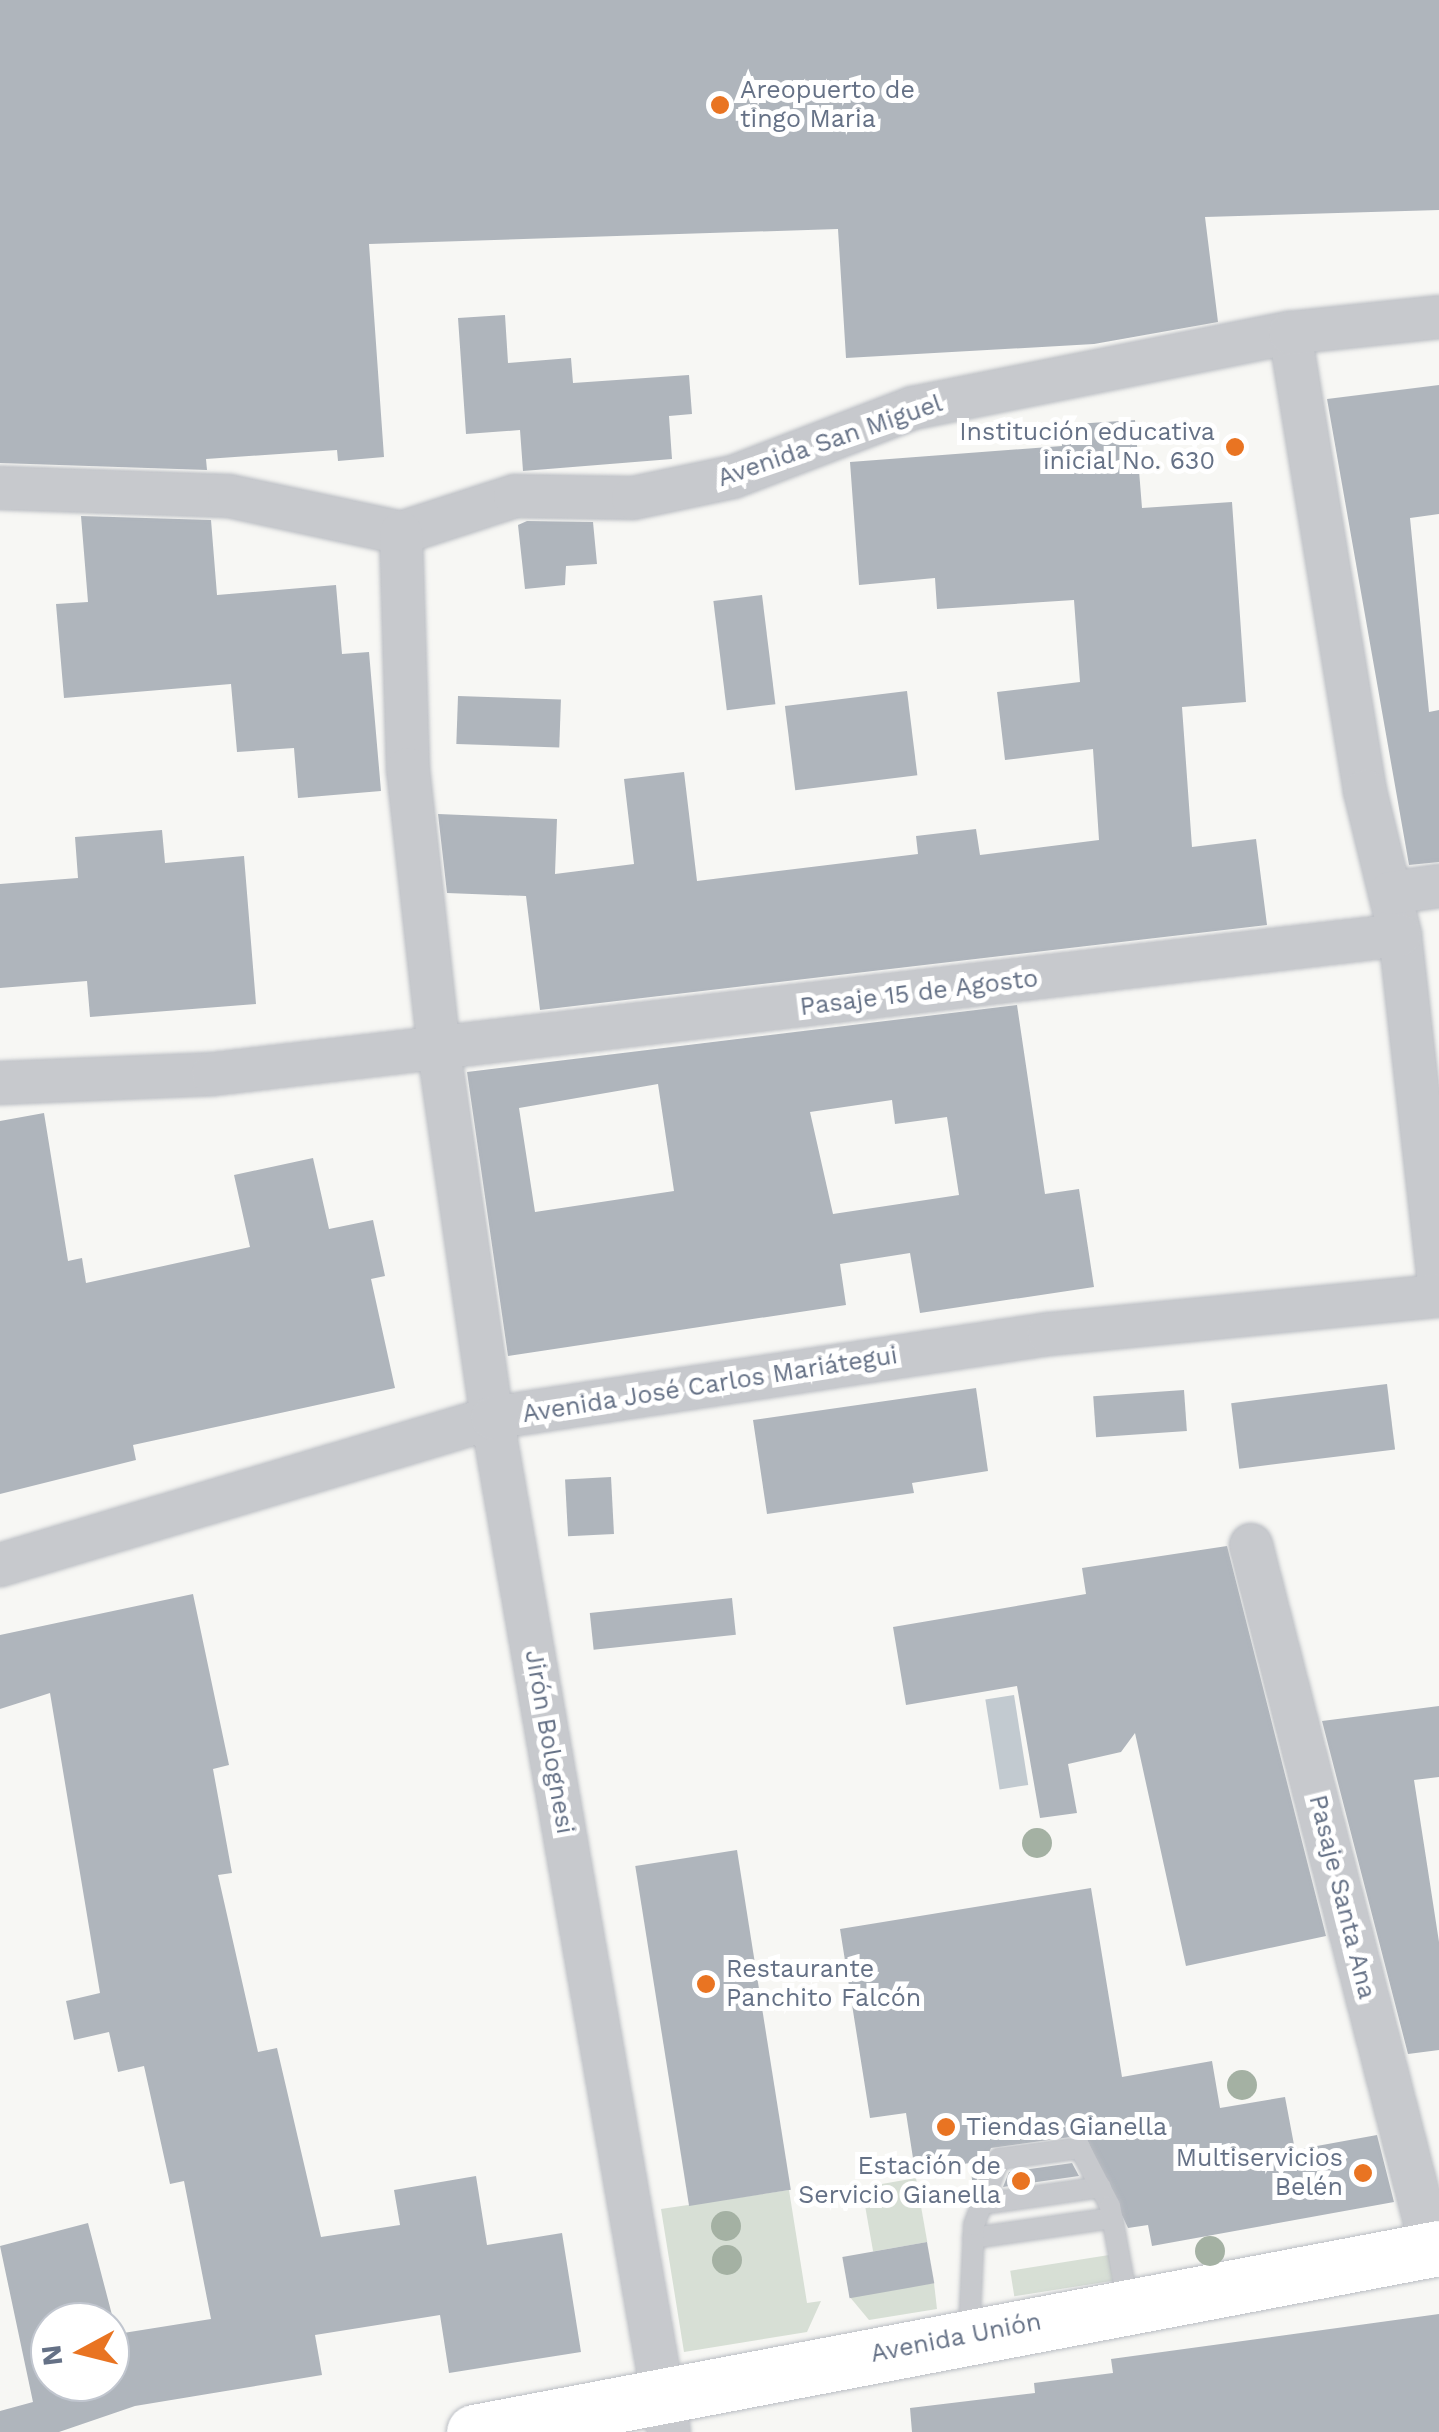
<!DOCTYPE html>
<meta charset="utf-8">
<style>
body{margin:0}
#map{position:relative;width:1439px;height:2432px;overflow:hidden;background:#f7f7f4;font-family:"Work Sans",sans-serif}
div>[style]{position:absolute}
.green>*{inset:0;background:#d7dfd5;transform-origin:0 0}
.water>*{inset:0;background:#c2cad0;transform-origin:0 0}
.building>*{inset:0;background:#afb5bc;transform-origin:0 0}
.roads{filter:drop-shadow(0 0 2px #b9bcc2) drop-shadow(0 0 2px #b9bcc2)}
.service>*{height:20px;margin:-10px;padding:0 10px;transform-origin:10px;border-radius:10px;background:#c7c9cd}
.minor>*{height:42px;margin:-21px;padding:0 21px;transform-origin:21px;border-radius:21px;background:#c7c9cd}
.secondary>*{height:55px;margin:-27.5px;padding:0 27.5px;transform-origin:27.5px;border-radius:27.5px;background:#fff}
.trees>*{width:30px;height:30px;margin:-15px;border-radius:50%;background:#a4b1a3}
.dots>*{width:28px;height:28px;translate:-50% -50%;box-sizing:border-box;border:5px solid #fff;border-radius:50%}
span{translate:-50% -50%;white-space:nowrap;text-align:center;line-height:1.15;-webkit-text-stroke:10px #fff;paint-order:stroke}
.poi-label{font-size:25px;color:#657186}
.left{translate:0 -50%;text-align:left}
.right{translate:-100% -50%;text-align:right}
.street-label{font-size:25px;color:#657186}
.north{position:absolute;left:30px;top:2302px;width:100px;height:100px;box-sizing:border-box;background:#fff;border:2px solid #c1c6cf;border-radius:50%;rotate:263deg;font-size:28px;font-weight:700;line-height:40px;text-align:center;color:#657186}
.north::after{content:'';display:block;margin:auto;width:35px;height:45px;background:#e97422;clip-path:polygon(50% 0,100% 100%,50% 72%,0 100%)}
</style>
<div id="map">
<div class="green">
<i style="left:916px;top:2178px;width:65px;height:55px;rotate:80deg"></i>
<i style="clip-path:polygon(789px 2190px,807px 2303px,821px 2301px,807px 2332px,684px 2352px,661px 2209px)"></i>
<i style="left:1109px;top:2255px;width:26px;height:100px;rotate:81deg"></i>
<i style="clip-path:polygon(934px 2283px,937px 2309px,869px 2320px,849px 2296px)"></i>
</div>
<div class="water">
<i style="left:1014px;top:1695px;width:91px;height:29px;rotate:81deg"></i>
</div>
<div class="building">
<i style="clip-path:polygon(0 0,1439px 0,1439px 210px,1205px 217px,1218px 322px,1094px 344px,846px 358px,838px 229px,369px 244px,384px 457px,338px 461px,337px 450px,206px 459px,207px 470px,0 463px)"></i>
<i style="clip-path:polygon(505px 315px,508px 363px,571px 358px,573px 383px,689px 375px,692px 414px,669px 416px,672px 459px,523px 471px,520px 430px,466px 434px,458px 318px)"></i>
<i style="clip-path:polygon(1439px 385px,1439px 514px,1410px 518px,1429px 712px,1439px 710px,1439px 862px,1409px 865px,1327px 399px)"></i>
<i style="clip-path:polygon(1135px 420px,1142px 508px,1232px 502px,1246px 702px,1182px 707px,1192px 847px,1256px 839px,1267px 925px,540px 1010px,526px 896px,447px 893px,438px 814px,557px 819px,555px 874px,634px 864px,624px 779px,684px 772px,697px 881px,918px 854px,916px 836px,976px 829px,980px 855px,1099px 840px,1093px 749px,1005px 760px,997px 692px,1080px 682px,1074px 600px,937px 609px,935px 578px,859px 585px,850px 462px,1062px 446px,1061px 425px)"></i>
<i style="clip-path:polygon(81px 516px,211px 520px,217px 595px,336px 585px,342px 654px,369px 652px,381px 791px,298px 798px,294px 748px,237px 752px,231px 684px,64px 698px,56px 604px,88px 602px)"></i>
<i style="clip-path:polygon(527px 521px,593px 522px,597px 564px,566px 566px,565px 585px,525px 589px,518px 525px)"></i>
<i style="left:762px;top:595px;width:110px;height:49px;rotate:83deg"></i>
<i style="left:907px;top:691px;width:85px;height:123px;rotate:83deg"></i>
<i style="left:458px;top:696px;width:103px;height:48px;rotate:2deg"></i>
<i style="clip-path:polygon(162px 830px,165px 863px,244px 856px,256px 1004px,90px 1017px,87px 981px,0 988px,0 884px,78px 878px,75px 837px)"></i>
<i style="clip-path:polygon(evenodd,1017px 1005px,1045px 1194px,1079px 1189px,1094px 1287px,920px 1313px,910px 1253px,840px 1264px,846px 1305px,508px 1356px,467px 1072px,1017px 1005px,658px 1084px,674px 1191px,535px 1212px,519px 1108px,658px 1084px,1017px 1005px,892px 1100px,895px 1124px,947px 1117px,959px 1195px,833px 1214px,810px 1112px,892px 1100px)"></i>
<i style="clip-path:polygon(44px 1113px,68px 1261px,82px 1258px,86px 1283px,250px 1247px,234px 1175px,313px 1158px,329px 1229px,373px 1220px,385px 1276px,371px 1279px,395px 1388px,133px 1445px,136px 1460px,0 1494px,0 1121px)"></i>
<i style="left:1387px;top:1384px;width:66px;height:157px;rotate:83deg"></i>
<i style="clip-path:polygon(976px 1388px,988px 1471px,912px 1483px,914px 1493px,767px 1514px,753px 1420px)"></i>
<i style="left:1184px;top:1390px;width:41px;height:91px;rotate:86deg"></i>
<i style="left:611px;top:1477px;width:57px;height:46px;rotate:87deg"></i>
<i style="clip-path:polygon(1227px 1546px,1326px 1936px,1186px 1966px,1135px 1733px,1121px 1752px,1068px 1764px,1077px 1813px,1040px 1818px,1017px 1686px,906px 1705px,893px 1627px,1086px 1594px,1082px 1568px)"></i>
<i style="clip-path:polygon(evenodd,193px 1594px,229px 1765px,213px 1769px,232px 1873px,218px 1875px,258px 2052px,277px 2048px,321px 2237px,400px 2225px,394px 2190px,476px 2176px,487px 2245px,562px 2233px,581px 2352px,449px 2373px,440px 2315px,315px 2335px,322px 2375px,135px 2406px,59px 2432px,0 2432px,0 2411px,33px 2402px,0 2246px,88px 2223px,117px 2334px,211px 2319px,184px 2181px,170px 2184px,144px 2066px,118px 2072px,109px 2032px,74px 2040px,66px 2001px,100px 1993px,50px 1693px,0 1709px,0 1635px,193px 1594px,50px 2322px,110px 2322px,110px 2382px,50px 2382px,50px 2322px)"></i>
<i style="left:732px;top:1598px;width:37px;height:143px;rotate:84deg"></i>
<i style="clip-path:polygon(1439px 1706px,1439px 1777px,1414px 1780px,1439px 1942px,1439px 2050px,1408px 2054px,1322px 1721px)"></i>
<i style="left:737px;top:1850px;width:344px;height:103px;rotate:81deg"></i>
<i style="clip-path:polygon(1091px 1888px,1122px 2077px,1212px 2061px,1220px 2108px,1285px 2097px,1295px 2150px,1377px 2135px,1394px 2202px,1152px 2246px,1148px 2225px,1128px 2228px,1085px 2135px,991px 2148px,973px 2188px,970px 2163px,915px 2171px,906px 2113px,870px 2118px,840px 1929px)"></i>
<i style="clip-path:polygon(1072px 2163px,1079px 2176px,1003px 2187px,1009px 2172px)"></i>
<i style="left:927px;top:2242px;width:42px;height:86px;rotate:80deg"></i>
<i style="clip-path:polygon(1439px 2314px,1439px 2432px,912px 2432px,910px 2408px,1035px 2393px,1034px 2383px,1113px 2373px,1111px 2359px)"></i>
</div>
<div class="roads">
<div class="service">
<i style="left:982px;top:2204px;width:120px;rotate:-8.1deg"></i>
<i style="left:973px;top:2238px;width:140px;rotate:-8.2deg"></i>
<i style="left:969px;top:2333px;width:108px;rotate:-87.3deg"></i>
<i style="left:974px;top:2225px;width:71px;rotate:-69.3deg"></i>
<i style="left:999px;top:2159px;width:82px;rotate:-7.7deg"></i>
<i style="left:1080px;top:2148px;width:65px;rotate:62.7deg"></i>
<i style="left:1110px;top:2206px;width:100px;rotate:79.6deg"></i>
</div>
<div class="minor">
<i style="left:1290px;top:333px;width:464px;rotate:80.7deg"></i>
<i style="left:1365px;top:791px;width:148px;rotate:76.3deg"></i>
<i style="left:1400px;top:935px;width:347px;rotate:83.6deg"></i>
<i style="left:0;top:488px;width:229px;rotate:2deg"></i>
<i style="left:229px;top:496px;width:176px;rotate:12.1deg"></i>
<i style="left:401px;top:533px;width:120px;rotate:-18deg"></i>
<i style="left:515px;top:496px;width:118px;rotate:1deg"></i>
<i style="left:633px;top:498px;width:102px;rotate:-11.9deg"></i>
<i style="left:733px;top:477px;width:193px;rotate:-21deg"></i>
<i style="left:913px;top:408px;width:384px;rotate:-11.3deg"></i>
<i style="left:1290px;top:333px;width:150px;rotate:-6.1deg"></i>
<i style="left:401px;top:533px;width:236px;rotate:88.3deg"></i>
<i style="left:408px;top:769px;width:284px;rotate:83.7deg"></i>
<i style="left:439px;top:1051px;width:371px;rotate:81.8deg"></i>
<i style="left:492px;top:1418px;width:1029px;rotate:80.1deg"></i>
<i style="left:1390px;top:893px;width:49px;rotate:-8.1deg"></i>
<i style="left:0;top:1083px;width:213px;rotate:-2.4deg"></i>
<i style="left:213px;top:1074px;width:1195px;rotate:-6.68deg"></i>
<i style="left:1251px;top:1545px;width:727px;rotate:75.58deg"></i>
<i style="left:0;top:1565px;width:513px;rotate:-16.64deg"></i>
<i style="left:492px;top:1418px;width:563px;rotate:-8.58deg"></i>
<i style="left:1049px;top:1334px;width:392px;rotate:-5.6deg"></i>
</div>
<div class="secondary">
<i style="left:474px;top:2432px;width:982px;rotate:-10.8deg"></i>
</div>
</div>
<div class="trees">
<i style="left:1037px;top:1843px"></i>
<i style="left:1242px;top:2085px"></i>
<i style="left:726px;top:2226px"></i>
<i style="left:1210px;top:2251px"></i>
<i style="left:727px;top:2260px"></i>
</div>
<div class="dots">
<i style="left:720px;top:105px;background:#e97422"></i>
<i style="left:1235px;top:447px;background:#e97422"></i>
<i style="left:706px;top:1984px;background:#e97422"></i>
<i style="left:946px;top:2127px;background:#e97422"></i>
<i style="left:1363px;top:2173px;background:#e97422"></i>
<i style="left:1021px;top:2181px;background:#e97422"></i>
</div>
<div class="poi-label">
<span class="left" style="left:740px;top:105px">Areopuerto de<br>tingo Maria</span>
<span class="right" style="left:1215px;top:447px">Institución educativa<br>inicial No. 630</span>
<span class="left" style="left:726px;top:1984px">Restaurante<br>Panchito Falcón</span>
<span class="left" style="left:966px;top:2127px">Tiendas Gianella</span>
<span class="right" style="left:1343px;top:2173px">Multiservicios<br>Belén</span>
<span class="right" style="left:1001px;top:2181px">Estación de<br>Servicio Gianella</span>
</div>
<div class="street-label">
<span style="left:830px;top:441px;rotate:-19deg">Avenida San Miguel</span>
<span style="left:919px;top:993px;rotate:-7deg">Pasaje 15 de Agosto</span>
<span style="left:710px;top:1385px;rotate:-9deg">Avenida José Carlos Mariátegui</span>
<span style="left:549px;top:1742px;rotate:80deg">Jirón Bolognesi</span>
<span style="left:1342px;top:1897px;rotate:76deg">Pasaje Santa Ana</span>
<span style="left:956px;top:2338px;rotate:-11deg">Avenida Unión</span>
</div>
<div class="north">N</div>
</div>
